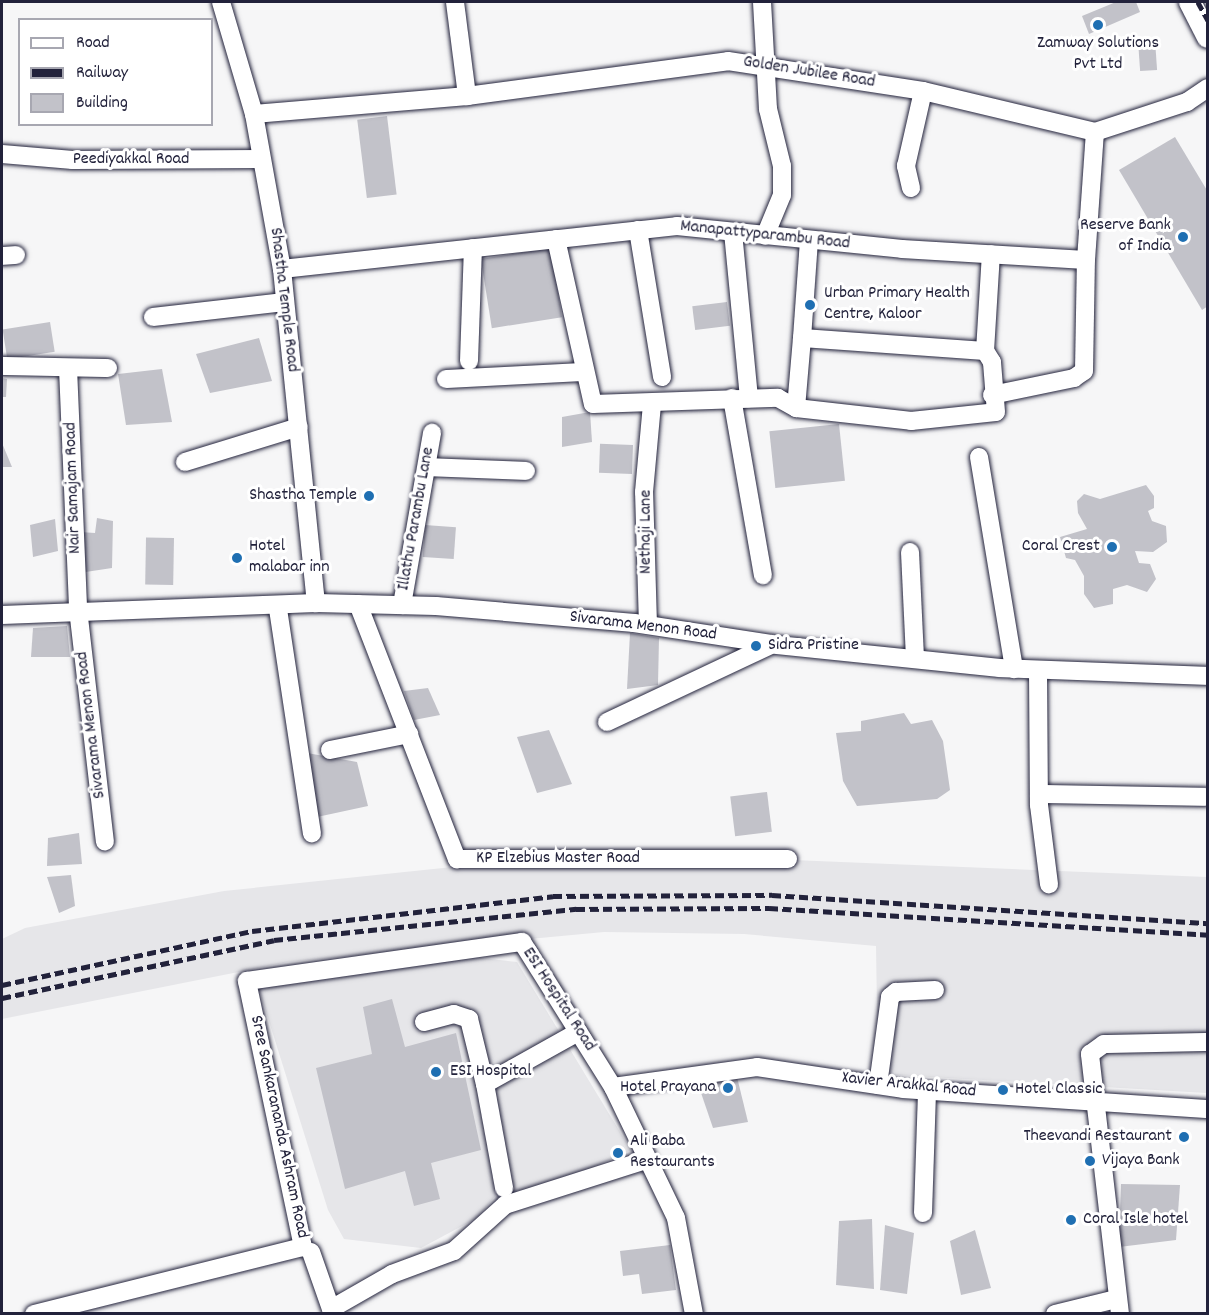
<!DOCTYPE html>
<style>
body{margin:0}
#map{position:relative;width:1209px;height:1315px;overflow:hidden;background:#f6f6f7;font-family:Dekko,sans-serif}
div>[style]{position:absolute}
.built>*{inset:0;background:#e6e6e9}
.building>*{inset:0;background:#c2c2c9;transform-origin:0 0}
.roads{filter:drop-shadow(0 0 2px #22223b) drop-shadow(0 0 2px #22223b)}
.minor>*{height:18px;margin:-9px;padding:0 9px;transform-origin:9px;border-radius:9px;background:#fff}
.major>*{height:22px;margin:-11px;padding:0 11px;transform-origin:11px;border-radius:11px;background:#fff}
.rail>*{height:4.5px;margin-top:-2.25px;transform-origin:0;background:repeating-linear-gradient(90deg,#22223b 0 9px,transparent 0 13.5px)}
.dots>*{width:16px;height:16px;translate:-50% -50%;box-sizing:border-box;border:3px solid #fff;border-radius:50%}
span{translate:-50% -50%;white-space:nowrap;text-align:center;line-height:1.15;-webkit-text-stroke:6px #fff;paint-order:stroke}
.poi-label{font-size:18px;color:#22223b}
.right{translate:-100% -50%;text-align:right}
.left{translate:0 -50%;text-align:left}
.street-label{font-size:18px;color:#22223b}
.frame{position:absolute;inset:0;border:3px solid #22223b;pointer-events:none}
.legend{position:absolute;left:18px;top:18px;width:195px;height:108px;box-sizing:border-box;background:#fff;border:2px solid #a7a7b1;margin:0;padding:8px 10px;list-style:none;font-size:18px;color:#22223b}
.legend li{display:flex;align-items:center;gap:12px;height:30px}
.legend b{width:30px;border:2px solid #a7a7b1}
</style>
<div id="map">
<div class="built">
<i style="clip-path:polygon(596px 852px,1207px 877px,1207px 1093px,878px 1074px,876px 946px,744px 934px,604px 932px,288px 962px,2px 1019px,2px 939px,25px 928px,224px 891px)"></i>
<i style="clip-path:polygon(474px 957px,517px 962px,631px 1150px,560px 1182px,496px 1195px,477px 1218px,421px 1248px,344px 1239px,328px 1210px,258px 986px)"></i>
</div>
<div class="building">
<i style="clip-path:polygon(1116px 2px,1136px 2px,1140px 12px,1089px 34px,1082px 16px)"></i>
<i style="left:1155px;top:40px;width:30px;height:17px;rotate:86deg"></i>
<i style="left:387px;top:116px;width:79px;height:30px;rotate:83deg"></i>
<i style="clip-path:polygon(1175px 137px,1208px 192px,1208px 306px,1202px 310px,1119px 170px)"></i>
<i style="left:551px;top:248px;width:70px;height:71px;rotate:81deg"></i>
<i style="left:727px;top:302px;width:24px;height:35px;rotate:83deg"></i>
<i style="left:50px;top:322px;width:30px;height:48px;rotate:81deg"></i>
<i style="clip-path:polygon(259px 338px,272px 381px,210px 393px,196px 354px)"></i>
<i style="clip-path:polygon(162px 369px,172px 422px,126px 425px,118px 374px)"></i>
<i style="clip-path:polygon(2px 378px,7px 379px,6px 397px,2px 397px)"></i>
<i style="clip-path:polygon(590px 412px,592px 442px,562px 447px,562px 417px)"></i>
<i style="left:839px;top:424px;width:57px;height:70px;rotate:84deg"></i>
<i style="clip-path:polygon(2px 443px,12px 467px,2px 467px)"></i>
<i style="left:633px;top:445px;width:29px;height:33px;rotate:92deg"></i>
<i style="clip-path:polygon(1146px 485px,1154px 496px,1154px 508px,1148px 511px,1152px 521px,1166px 526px,1167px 542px,1153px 552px,1135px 551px,1139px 563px,1150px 564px,1156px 579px,1147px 592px,1127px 585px,1113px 589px,1113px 604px,1094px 608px,1084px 594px,1084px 576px,1075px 560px,1066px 558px,1060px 537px,1087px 529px,1078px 513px,1077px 501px,1084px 494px,1100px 499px)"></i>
<i style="clip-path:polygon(97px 518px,113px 521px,112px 568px,79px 573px,80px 532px,95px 533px)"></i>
<i style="clip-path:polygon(55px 519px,58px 551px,33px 557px,30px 525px)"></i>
<i style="left:425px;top:525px;width:31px;height:32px;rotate:4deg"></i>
<i style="left:174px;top:538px;width:47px;height:28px;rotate:91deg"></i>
<i style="clip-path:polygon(67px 626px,70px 657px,31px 657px,33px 628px)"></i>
<i style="clip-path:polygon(630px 633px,659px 638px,658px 685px,627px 689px)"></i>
<i style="clip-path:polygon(428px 688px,440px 715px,414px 720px,404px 691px)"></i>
<i style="clip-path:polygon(904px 713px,911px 724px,932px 720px,943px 741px,950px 790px,937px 799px,857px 806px,843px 781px,836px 733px,861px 731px,861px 721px)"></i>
<i style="clip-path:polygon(549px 730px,572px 784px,537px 793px,517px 737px)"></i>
<i style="clip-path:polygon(307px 753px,357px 762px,368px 806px,317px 817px)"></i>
<i style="left:767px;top:792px;width:40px;height:37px;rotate:83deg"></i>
<i style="clip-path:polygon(79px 833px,82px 864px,47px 866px,48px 838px)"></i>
<i style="clip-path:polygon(71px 875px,75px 906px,59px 913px,47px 877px)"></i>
<i style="clip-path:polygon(392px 999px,405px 1047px,456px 1033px,481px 1150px,431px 1163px,440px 1199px,414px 1206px,405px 1171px,345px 1189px,316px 1068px,372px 1054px,363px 1007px)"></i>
<i style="clip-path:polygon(737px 1077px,748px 1122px,713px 1128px,699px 1087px)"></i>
<i style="clip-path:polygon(1121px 1184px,1180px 1185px,1176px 1240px,1119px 1247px)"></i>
<i style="clip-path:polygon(872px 1219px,874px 1289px,836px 1285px,839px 1221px)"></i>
<i style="clip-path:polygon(885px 1225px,914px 1233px,907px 1294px,880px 1290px)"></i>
<i style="clip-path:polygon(975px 1230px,991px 1288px,961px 1295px,950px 1241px)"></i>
<i style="clip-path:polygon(670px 1245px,676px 1290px,642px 1294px,639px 1274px,623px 1276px,620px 1251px)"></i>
</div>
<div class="roads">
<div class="minor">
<i style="left:221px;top:2px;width:117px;rotate:73.6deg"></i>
<i style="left:254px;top:114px;width:158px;rotate:79.8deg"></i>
<i style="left:282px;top:269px;width:336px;rotate:84.2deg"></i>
<i style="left:455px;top:2px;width:95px;rotate:82.7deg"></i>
<i style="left:762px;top:2px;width:107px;rotate:86.8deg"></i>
<i style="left:768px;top:109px;width:59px;rotate:76.2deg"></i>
<i style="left:782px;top:166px;width:29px;rotate:90deg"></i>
<i style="left:782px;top:195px;width:44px;rotate:112.5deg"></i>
<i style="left:254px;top:114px;width:214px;rotate:-4.8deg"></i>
<i style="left:467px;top:96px;width:263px;rotate:-7.6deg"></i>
<i style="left:728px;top:61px;width:197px;rotate:8.7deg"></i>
<i style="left:923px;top:91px;width:177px;rotate:13.4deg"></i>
<i style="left:1095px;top:132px;width:97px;rotate:-18.1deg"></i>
<i style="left:1187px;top:102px;width:25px;rotate:-34deg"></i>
<i style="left:2px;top:154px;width:71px;rotate:4.8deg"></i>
<i style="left:73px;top:160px;width:188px;rotate:-0.3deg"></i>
<i style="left:911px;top:188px;width:23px;rotate:-103deg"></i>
<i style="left:906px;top:166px;width:77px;rotate:-77.2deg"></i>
<i style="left:638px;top:230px;width:149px;rotate:80.7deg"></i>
<i style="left:733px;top:232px;width:167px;rotate:84.5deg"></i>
<i style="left:556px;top:239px;width:169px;rotate:77.4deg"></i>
<i style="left:593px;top:404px;width:185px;rotate:-1.9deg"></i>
<i style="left:778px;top:398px;width:21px;rotate:29deg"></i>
<i style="left:2px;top:256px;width:14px;rotate:-4deg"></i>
<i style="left:282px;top:269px;width:397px;rotate:-6.2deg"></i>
<i style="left:677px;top:226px;width:226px;rotate:5.8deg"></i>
<i style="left:902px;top:249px;width:184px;rotate:3.4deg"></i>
<i style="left:1086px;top:260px;width:128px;rotate:-86deg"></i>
<i style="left:153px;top:317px;width:132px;rotate:-6.5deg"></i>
<i style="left:802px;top:338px;width:70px;rotate:94.9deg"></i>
<i style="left:796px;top:408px;width:116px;rotate:6.4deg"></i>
<i style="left:911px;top:421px;width:85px;rotate:-6deg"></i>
<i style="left:996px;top:412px;width:50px;rotate:-94.6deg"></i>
<i style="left:992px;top:362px;width:13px;rotate:-122deg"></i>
<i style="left:985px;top:351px;width:183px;rotate:-175.9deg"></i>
<i style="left:802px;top:338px;width:98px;rotate:-85.9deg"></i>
<i style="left:985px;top:351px;width:97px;rotate:-86.5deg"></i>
<i style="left:469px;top:361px;width:113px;rotate:-88deg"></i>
<i style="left:2px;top:366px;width:106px;rotate:1.1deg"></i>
<i style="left:68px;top:368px;width:241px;rotate:87.6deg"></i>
<i style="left:78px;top:609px;width:234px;rotate:83.4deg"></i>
<i style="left:446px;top:379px;width:137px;rotate:-2.9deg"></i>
<i style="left:992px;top:395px;width:84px;rotate:-11.7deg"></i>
<i style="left:1074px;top:378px;width:12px;rotate:-35deg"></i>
<i style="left:1084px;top:371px;width:111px;rotate:-89deg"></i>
<i style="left:732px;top:398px;width:180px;rotate:80.1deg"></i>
<i style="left:979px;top:457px;width:215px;rotate:80.6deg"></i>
<i style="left:185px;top:462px;width:119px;rotate:-17.1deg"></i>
<i style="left:428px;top:467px;width:98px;rotate:2.3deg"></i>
<i style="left:910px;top:552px;width:107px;rotate:87.3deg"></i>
<i style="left:358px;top:604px;width:274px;rotate:68.8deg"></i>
<i style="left:457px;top:859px;width:331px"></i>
<i style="left:402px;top:605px;width:175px;rotate:-80.1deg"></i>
<i style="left:278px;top:609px;width:227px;rotate:81.4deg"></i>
<i style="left:2px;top:615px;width:314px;rotate:-2.2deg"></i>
<i style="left:316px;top:603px;width:120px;rotate:1.4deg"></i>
<i style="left:436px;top:606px;width:199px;rotate:4.9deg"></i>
<i style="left:634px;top:623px;width:145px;rotate:8.7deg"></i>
<i style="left:777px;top:645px;width:224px;rotate:5.9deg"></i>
<i style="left:1000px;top:668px;width:208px;rotate:2.2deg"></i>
<i style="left:648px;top:625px;width:133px;rotate:-91.7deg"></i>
<i style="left:644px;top:492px;width:88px;rotate:-84.8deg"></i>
<i style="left:1038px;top:670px;width:135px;rotate:89.6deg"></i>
<i style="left:1039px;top:805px;width:80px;rotate:82.8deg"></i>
<i style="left:607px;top:722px;width:183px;rotate:-25.2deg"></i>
<i style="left:330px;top:750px;width:81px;rotate:-11.4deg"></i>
<i style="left:1039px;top:794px;width:166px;rotate:1deg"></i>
<i style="left:424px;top:1022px;width:31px;rotate:-15deg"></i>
<i style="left:454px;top:1014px;width:16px;rotate:18deg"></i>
<i style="left:469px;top:1019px;width:67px;rotate:76.2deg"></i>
<i style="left:485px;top:1084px;width:107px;rotate:-29.2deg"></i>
<i style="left:485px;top:1084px;width:106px;rotate:79.6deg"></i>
<i style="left:878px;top:1085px;width:89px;rotate:-82.2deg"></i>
<i style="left:890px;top:997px;width:8px;rotate:-40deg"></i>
<i style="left:896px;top:992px;width:39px;rotate:-3deg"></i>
<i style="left:613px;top:1087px;width:145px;rotate:-7.9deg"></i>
<i style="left:757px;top:1067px;width:149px;rotate:8.5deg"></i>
<i style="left:904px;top:1089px;width:305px;rotate:3.8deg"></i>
<i style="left:923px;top:1213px;width:122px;rotate:-88.1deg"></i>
<i style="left:311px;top:1252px;width:60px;rotate:70.7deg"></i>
<i style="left:331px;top:1309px;width:70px;rotate:-29.8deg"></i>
<i style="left:392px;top:1274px;width:66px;rotate:-20.4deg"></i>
<i style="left:454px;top:1251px;width:69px;rotate:-42deg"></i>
<i style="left:505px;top:1205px;width:148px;rotate:-17.7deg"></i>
<i style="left:34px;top:1314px;width:277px;rotate:-14deg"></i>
<i style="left:303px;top:1247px;width:272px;rotate:-101.9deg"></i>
<i style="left:247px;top:981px;width:278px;rotate:-8.1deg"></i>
<i style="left:522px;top:942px;width:171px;rotate:57.9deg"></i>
<i style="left:613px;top:1087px;width:145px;rotate:64.3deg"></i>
<i style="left:676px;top:1218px;width:98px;rotate:79.4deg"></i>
<i style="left:1055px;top:1314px;width:63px;rotate:-13.8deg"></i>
<i style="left:1120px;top:1314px;width:262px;rotate:-96.6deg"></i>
<i style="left:1090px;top:1054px;width:17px;rotate:-36deg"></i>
<i style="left:1104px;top:1044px;width:104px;rotate:-1.1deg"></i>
</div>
<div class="major">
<i style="left:1190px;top:2px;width:39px;rotate:63deg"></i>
</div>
</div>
<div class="rail">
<i style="left:1198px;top:2px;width:21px;rotate:61deg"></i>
<i style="left:2px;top:985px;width:256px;rotate:-12.2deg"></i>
<i style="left:252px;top:931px;width:303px;rotate:-6.6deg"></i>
<i style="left:553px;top:896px;width:219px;rotate:-0.3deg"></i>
<i style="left:772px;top:895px;width:437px;rotate:3.7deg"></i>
<i style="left:2px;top:998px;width:278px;rotate:-12deg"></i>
<i style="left:274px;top:940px;width:304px;rotate:-5.9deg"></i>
<i style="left:576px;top:909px;width:193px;rotate:-0.3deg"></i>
<i style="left:769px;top:908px;width:440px;rotate:3.5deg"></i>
</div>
<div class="dots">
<i style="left:1098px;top:25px;background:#1f6fb2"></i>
<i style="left:1183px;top:237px;background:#1f6fb2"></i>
<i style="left:810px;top:305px;background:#1f6fb2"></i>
<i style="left:369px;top:496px;background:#1f6fb2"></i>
<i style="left:1112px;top:547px;background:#1f6fb2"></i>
<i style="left:237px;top:558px;background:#1f6fb2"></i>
<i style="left:756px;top:646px;background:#1f6fb2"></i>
<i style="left:436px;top:1072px;background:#1f6fb2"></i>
<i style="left:728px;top:1088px;background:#1f6fb2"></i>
<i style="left:1003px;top:1090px;background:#1f6fb2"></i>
<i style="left:1184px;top:1137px;background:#1f6fb2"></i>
<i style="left:618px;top:1153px;background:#1f6fb2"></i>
<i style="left:1090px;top:1161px;background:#1f6fb2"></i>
<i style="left:1071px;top:1220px;background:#1f6fb2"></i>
</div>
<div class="poi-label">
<span style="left:1098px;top:55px">Zamway Solutions<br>Pvt Ltd</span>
<span class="right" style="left:1171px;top:237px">Reserve Bank<br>of India</span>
<span class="left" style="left:824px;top:305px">Urban Primary Health<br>Centre, Kaloor</span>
<span class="right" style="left:357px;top:496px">Shastha Temple</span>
<span class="right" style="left:1100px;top:547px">Coral Crest</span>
<span class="left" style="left:249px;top:558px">Hotel<br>malabar inn</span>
<span class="left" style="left:768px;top:646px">Sidra Pristine</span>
<span class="left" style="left:450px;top:1072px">ESI Hospital</span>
<span class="right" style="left:716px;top:1088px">Hotel Prayana</span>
<span class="left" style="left:1015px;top:1090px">Hotel Classic</span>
<span class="right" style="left:1172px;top:1137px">Theevandi Restaurant</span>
<span class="left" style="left:630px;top:1153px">Ali Baba<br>Restaurants</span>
<span class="left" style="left:1102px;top:1161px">Vijaya Bank</span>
<span class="left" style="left:1083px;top:1220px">Coral Isle hotel</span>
</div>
<div class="street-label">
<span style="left:809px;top:73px;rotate:9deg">Golden Jubilee Road</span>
<span style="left:131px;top:160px">Peediyakkal Road</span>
<span style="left:765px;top:236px;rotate:6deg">Manapattyparambu Road</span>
<span style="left:283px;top:300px;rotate:83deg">Shastha Temple Road</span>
<span style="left:74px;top:488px;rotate:-92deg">Nair Samajam Road</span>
<span style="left:417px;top:519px;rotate:-80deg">Illathu Parambu Lane</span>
<span style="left:647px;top:532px;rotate:-90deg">Nethaji Lane</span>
<span style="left:643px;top:627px;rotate:7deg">Sivarama Menon Road</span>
<span style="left:92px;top:725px;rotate:-97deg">Sivarama Menon Road</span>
<span style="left:558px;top:859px">KP Elzebius Master Road</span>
<span style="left:558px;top:1000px;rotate:57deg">ESI Hospital Road</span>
<span style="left:909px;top:1086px;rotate:6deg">Xavier Arakkal Road</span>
<span style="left:278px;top:1127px;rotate:78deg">Sree Sankarananda Ashram Road</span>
</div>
<div class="frame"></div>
<ul class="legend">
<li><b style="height:8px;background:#fff"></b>Road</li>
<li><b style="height:8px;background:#22223b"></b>Railway</li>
<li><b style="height:16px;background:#c2c2c9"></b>Building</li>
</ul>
</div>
